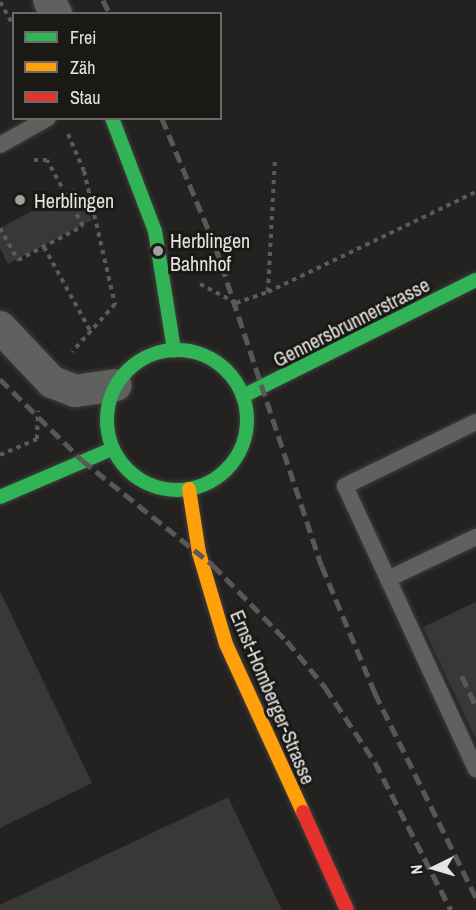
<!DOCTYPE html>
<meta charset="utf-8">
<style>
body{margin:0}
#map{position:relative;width:476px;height:910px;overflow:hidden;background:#232221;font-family:"Archivo Narrow",sans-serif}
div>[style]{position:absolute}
.building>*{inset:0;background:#383837}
.path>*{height:4px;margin-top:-2px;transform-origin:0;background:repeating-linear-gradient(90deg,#5c5b5a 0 4.5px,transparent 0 9px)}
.roads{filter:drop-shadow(0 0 2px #403e3d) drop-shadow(0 0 2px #403e3d)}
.lane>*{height:16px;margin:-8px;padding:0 8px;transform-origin:8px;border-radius:8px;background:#60605f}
.street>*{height:32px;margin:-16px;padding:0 16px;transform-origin:16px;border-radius:16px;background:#60605f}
.fast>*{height:14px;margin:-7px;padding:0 7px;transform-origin:7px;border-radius:7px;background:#30b455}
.fast>.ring{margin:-7px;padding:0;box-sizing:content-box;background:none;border:14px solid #30b455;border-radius:50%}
.slow>*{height:14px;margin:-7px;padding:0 7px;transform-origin:7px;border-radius:7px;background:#ff9f0a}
.jam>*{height:14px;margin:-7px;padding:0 7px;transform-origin:7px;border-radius:7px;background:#e5322d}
.rail>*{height:4.5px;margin-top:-2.25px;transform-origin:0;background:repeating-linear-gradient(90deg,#595857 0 12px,transparent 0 18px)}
.dots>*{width:16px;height:16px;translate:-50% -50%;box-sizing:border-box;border:3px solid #1b1916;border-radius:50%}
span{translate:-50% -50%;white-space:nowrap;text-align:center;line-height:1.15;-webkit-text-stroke:6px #1b1916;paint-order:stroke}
.poi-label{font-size:20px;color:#e6e4e3}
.left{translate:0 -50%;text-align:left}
.street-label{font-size:20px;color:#e6e4e3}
.legend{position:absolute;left:12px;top:12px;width:210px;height:108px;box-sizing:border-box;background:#1b1916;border:2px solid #6c6a68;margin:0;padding:8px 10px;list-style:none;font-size:18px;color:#e6e4e3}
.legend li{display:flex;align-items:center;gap:12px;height:30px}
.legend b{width:30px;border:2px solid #6c6a68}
.north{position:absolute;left:404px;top:838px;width:60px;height:60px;-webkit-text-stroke:4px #1b1916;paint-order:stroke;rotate:265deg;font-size:16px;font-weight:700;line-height:24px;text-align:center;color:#e6e4e3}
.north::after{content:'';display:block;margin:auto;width:21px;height:27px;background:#e6e4e3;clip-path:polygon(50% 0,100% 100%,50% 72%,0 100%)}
</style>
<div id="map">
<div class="building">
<i style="clip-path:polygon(75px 188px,92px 220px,8px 264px,0 248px,0 228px)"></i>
<i style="clip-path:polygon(0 591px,92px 783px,0 828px)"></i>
<i style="clip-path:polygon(476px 602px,476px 740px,423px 627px)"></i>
<i style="clip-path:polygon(228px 797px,282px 910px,0 910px,0 905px)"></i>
</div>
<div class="path">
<i style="left:0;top:2px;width:28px;rotate:60deg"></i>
<i style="left:68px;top:134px;width:40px;rotate:66.6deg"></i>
<i style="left:84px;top:171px;width:137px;rotate:76.9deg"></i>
<i style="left:115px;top:304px;width:64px;rotate:131.9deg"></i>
<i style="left:0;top:228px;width:37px;rotate:61deg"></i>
<i style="left:18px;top:260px;width:73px;rotate:-27.6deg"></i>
<i style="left:83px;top:226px;width:75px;rotate:-118.6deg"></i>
<i style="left:47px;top:160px;width:18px;rotate:180deg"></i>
<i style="left:44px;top:247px;width:97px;rotate:61.1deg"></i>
<i style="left:200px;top:284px;width:41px;rotate:27.8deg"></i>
<i style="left:236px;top:303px;width:34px;rotate:-19deg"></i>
<i style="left:268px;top:292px;width:231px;rotate:-25.7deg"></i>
<i style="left:268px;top:292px;width:135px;rotate:-87deg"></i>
<i style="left:0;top:455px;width:40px;rotate:-23.4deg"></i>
<i style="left:37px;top:439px;width:28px;rotate:-88deg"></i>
</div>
<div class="roads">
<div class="lane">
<i style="left:0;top:145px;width:55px;rotate:-29.4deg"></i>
<i style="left:476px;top:422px;width:146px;rotate:154deg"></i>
<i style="left:345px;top:486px;width:312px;rotate:65.2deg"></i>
<i style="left:388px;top:579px;width:98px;rotate:-25.5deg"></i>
</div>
<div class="street">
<i style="left:49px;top:0;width:16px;rotate:63deg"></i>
<i style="left:0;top:327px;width:76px;rotate:46.6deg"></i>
<i style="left:52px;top:382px;width:25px;rotate:21deg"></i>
<i style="left:75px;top:391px;width:41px;rotate:-8.3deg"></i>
</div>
<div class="fast">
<i style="left:112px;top:118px;width:121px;rotate:69.2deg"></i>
<i style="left:155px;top:231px;width:121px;rotate:80.9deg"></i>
<i class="ring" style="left:107px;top:350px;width:126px;height:126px"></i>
<i style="left:243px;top:396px;width:260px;rotate:-26.5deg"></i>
<i style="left:0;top:497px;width:122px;rotate:-23.2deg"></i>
</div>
<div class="slow">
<i style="left:189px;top:489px;width:65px;rotate:81.1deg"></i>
<i style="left:199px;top:553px;width:95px;rotate:73.5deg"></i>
<i style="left:226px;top:644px;width:185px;rotate:65.4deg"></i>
</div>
<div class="jam">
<i style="left:303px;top:812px;width:107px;rotate:65.8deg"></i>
</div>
</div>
<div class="rail">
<i style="left:103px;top:0;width:16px;rotate:63deg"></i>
<i style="left:162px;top:118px;width:141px;rotate:67.4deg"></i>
<i style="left:216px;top:248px;width:335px;rotate:71.6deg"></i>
<i style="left:322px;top:566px;width:138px;rotate:67.3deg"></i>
<i style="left:375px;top:693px;width:228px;rotate:63.7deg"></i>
<i style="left:0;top:379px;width:115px;rotate:44.6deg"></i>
<i style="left:82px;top:460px;width:168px;rotate:38.7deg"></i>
<i style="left:213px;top:565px;width:106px;rotate:45.8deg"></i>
<i style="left:287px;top:641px;width:60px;rotate:50.4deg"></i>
<i style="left:325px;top:687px;width:90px;rotate:56.3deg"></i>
<i style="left:375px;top:762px;width:166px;rotate:62.8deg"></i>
<i style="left:462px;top:676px;width:33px;rotate:65deg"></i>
</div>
<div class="dots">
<i style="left:20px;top:200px;background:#a2a09f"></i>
<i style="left:158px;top:251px;background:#a2a09f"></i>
</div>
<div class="poi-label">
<span class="left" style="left:34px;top:200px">Herblingen</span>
<span class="left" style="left:170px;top:252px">Herblingen<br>Bahnhof</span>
</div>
<div class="street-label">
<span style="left:351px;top:322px;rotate:-27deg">Gennersbrunnerstrasse</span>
<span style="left:273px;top:697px;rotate:67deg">Ernst-Homberger-Strasse</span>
</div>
<ul class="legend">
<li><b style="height:8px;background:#30b455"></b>Frei</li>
<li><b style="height:8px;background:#ff9f0a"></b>Zäh</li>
<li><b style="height:8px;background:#e5322d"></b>Stau</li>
</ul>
<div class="north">N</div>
</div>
